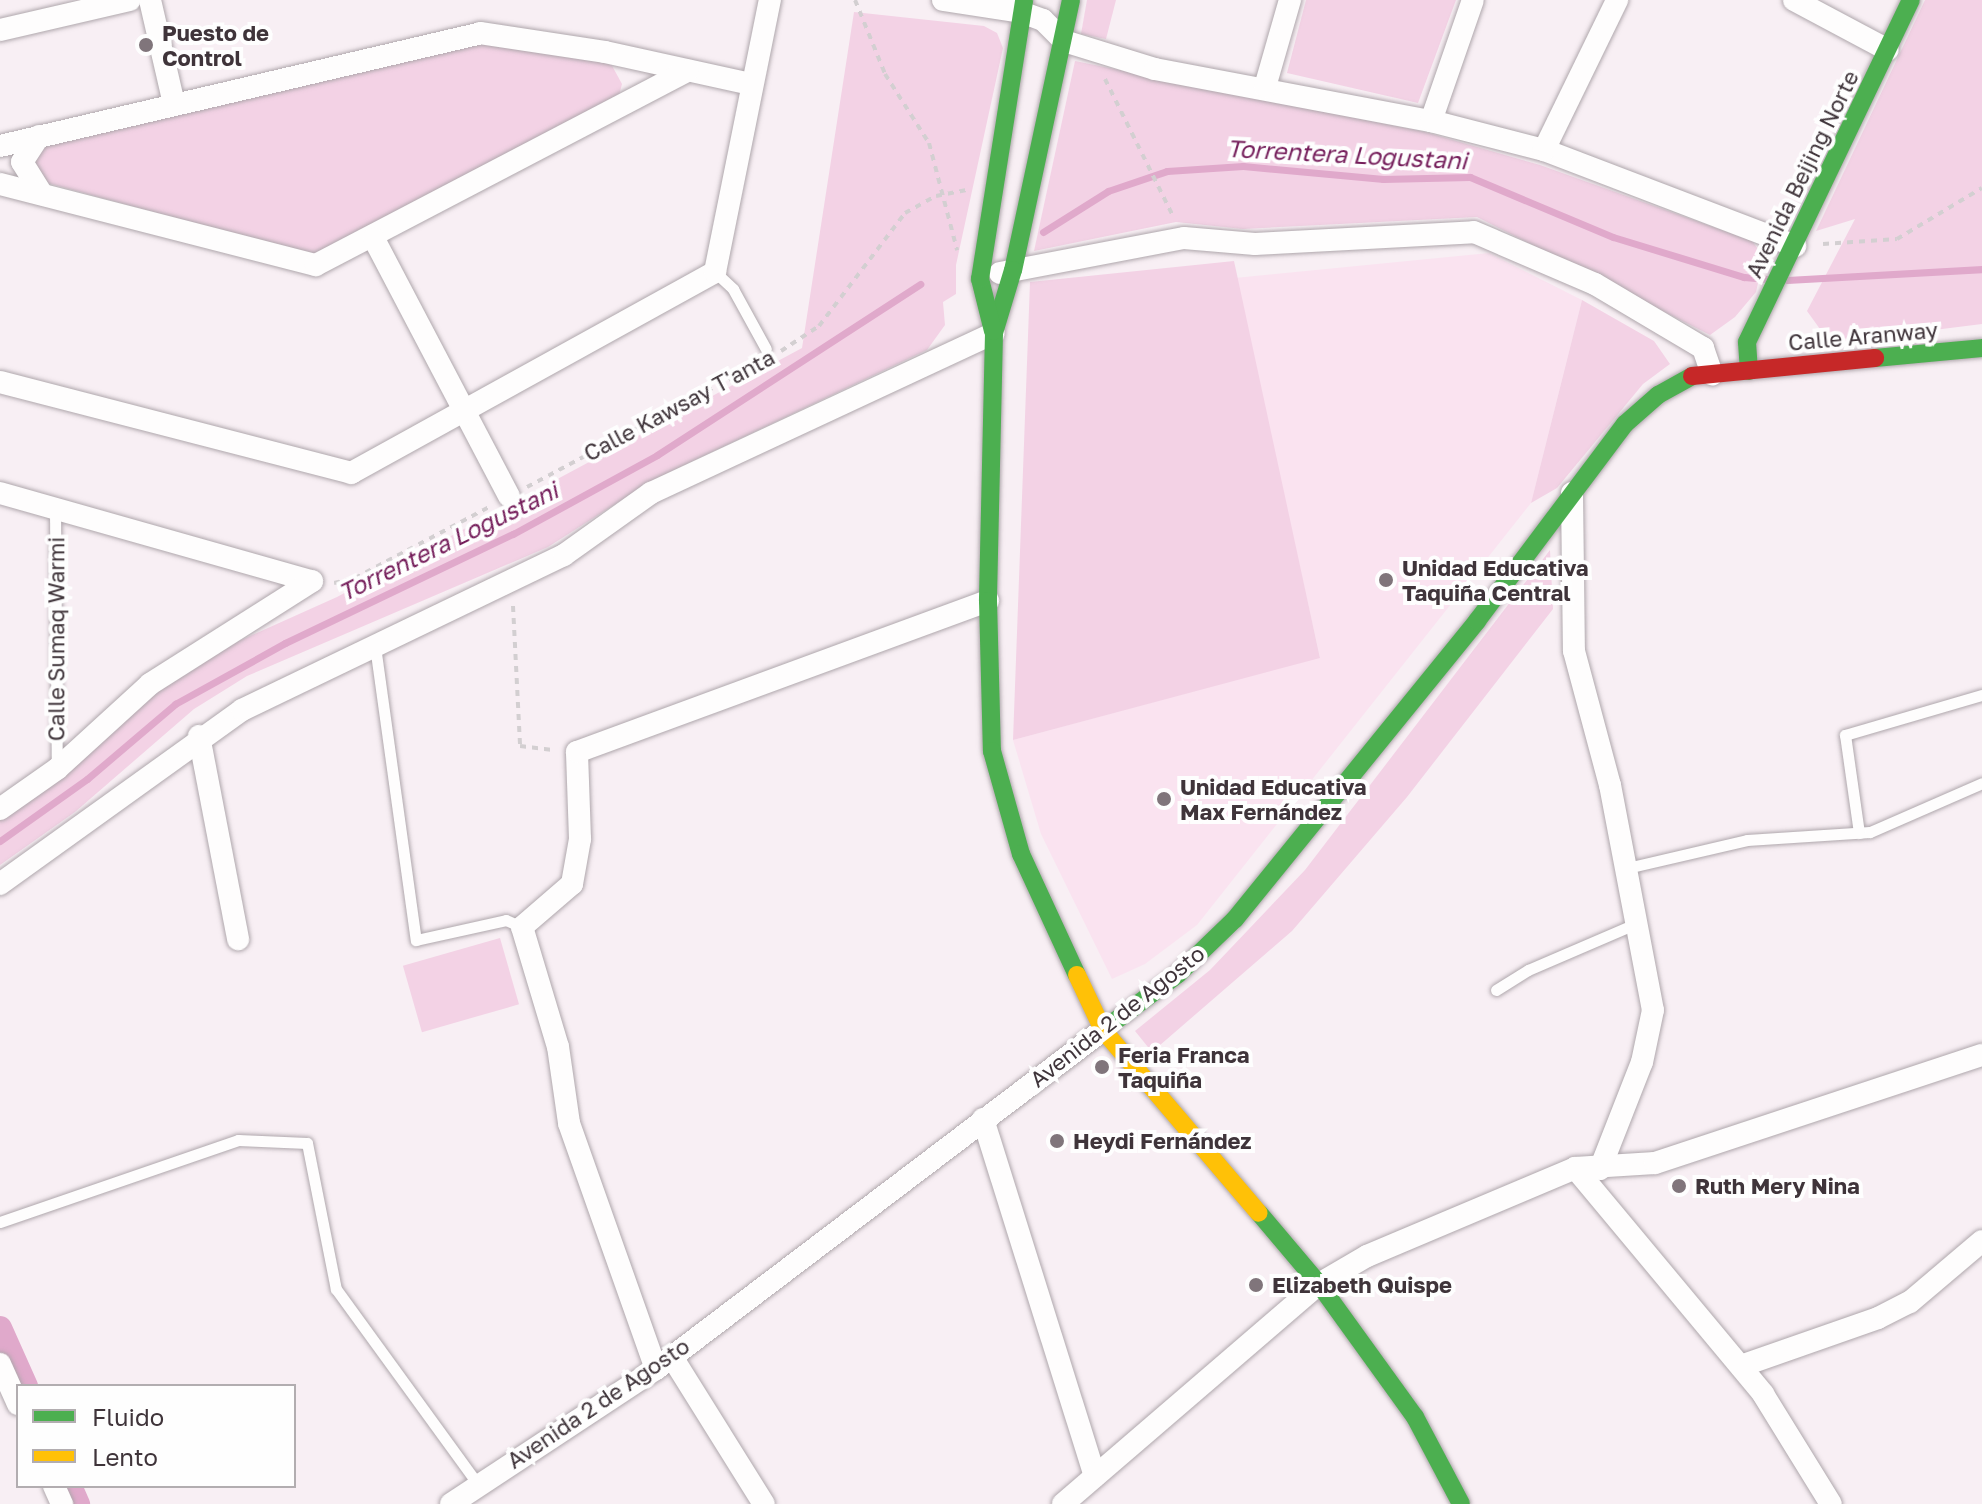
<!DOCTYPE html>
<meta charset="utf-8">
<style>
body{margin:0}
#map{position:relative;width:1982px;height:1504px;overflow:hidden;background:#f8eff4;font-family:"Golos Text",sans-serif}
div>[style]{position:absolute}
.built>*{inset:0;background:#fae3f0}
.green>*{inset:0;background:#f3d2e5;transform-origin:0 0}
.stream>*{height:7px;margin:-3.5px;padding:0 3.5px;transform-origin:3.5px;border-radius:3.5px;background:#e0a9cb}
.canal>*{height:24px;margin:-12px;padding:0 12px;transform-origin:12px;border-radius:12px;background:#e0a9cb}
.path>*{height:4px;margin-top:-2px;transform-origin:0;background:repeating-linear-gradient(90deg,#d3cfd1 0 6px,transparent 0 12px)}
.roads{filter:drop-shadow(0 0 2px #afa7ac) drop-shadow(0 0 2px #afa7ac)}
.lane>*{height:11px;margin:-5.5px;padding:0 5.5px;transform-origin:5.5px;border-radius:5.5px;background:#fefdfd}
.street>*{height:22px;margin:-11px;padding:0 11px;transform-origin:11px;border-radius:11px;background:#fefdfd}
.fast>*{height:18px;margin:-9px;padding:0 9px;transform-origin:9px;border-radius:9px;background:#4caf50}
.slow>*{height:18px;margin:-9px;padding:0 9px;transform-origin:9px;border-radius:9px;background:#ffc107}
.jam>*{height:18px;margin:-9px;padding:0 9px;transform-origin:9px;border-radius:9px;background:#c62828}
.dots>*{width:22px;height:22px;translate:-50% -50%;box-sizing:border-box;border:4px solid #fefefe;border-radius:50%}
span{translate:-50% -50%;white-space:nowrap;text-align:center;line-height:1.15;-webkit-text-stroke:8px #fefefe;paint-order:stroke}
.poi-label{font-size:22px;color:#3f343a;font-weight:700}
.left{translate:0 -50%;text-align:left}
.street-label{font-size:22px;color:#3f343a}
.water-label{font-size:24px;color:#751e5b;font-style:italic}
.legend{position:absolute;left:16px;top:1384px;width:280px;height:104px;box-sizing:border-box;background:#fefefe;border:2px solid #b2adb0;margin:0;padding:10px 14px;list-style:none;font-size:24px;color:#3f343a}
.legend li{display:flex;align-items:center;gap:16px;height:40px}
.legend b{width:40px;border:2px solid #b2adb0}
</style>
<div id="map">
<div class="built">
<i style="clip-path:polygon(1489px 253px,1582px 300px,1531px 503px,1197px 925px,1145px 964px,1112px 979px,1041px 834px,1013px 740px,1320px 657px,1235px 278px)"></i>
</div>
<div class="green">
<i style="clip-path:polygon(1087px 0,1116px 0,1106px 39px,1081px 34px)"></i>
<i style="clip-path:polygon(1306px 0,1456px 0,1418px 103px,1287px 73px)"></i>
<i style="clip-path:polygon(1925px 0,1982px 0,1982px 324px,1830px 343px,1807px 311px,1855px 219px,1816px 231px)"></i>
<i style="clip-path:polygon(854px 12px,984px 26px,997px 33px,1003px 48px,956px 265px,956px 294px,943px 302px,945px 325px,927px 350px,653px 480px,548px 547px,247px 676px,194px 709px,75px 812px,0 865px,0 820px,62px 777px,166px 685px,239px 641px,337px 597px,802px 348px)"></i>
<i style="clip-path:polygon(478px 42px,610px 62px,622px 84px,619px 95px,316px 256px,36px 180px,33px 151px,41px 145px)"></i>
<i style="clip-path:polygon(1075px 61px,1425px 132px,1540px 165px,1752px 241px,1764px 257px,1756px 292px,1735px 317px,1710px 335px,1477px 217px,1243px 229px,1176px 222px,1034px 251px)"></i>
<i style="clip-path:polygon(1234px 261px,1320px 658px,1013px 740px,1030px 282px)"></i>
<i style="clip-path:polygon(1582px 300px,1654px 341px,1670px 364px,1643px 384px,1557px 488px,1531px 503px)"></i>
<i style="clip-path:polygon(1550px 550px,1553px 609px,1407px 797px,1292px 931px,1152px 1052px,1135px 1031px,1210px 970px,1305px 870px)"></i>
<i style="left:500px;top:938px;width:69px;height:101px;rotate:74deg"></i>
</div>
<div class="stream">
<i style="left:1043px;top:232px;width:77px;rotate:-32.2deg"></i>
<i style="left:1108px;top:191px;width:62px;rotate:-18.7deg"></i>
<i style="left:1167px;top:171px;width:76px;rotate:-3.8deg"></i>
<i style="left:1243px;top:166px;width:141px;rotate:5.3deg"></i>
<i style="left:1383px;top:179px;width:87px;rotate:-1.3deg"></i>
<i style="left:1470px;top:177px;width:155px;rotate:22.8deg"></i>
<i style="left:1613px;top:237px;width:137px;rotate:17deg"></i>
<i style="left:1744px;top:277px;width:23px;rotate:5deg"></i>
<i style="left:1787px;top:280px;width:195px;rotate:-3.2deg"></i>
<i style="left:0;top:841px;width:107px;rotate:-35.5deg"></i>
<i style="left:87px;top:779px;width:116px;rotate:-40.4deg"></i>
<i style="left:175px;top:704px;width:126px;rotate:-29deg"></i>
<i style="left:285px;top:643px;width:253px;rotate:-25.6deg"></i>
<i style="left:513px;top:534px;width:164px;rotate:-28.7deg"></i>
<i style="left:657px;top:455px;width:314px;rotate:-33deg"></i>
</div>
<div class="canal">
<i style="left:0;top:1328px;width:64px;rotate:65.9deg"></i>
<i style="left:70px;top:1486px;width:20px;rotate:66deg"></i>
</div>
<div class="path">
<i style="left:855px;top:0;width:80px;rotate:67.9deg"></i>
<i style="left:885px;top:74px;width:82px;rotate:57.5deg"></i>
<i style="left:929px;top:143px;width:111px;rotate:75.3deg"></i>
<i style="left:1105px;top:79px;width:155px;rotate:63.6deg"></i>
<i style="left:1823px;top:244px;width:74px;rotate:-3.9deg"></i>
<i style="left:1897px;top:239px;width:99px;rotate:-31deg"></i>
<i style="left:781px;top:351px;width:45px;rotate:-33.3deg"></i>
<i style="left:819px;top:326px;width:142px;rotate:-52.7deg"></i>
<i style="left:905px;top:213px;width:35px;rotate:-29deg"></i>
<i style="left:936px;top:196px;width:31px;rotate:-11deg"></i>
<i style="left:527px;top:487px;width:263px;rotate:-28.1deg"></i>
<i style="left:334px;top:583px;width:22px;rotate:-13deg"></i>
<i style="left:355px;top:578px;width:154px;rotate:-27.9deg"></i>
<i style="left:513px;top:606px;width:140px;rotate:87.1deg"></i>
<i style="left:520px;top:746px;width:35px;rotate:7deg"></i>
</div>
<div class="roads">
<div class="lane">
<i style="left:715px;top:272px;width:25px;rotate:43deg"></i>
<i style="left:733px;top:289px;width:68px;rotate:61.2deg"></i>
<i style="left:55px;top:508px;width:261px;rotate:89.6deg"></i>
<i style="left:375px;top:646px;width:297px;rotate:82.1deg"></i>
<i style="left:416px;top:940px;width:92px;rotate:-12.5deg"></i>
<i style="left:506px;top:920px;width:17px;rotate:24deg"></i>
<i style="left:1859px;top:833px;width:99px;rotate:-98.1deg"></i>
<i style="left:1845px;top:735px;width:143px;rotate:-16.3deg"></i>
<i style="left:1627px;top:868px;width:123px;rotate:-13.1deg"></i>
<i style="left:1747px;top:840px;width:123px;rotate:-3.7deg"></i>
<i style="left:1870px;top:832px;width:122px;rotate:-23.6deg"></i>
<i style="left:1496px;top:990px;width:38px;rotate:-32deg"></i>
<i style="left:1528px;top:970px;width:119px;rotate:-23.3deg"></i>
<i style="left:0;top:1222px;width:252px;rotate:-19deg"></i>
<i style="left:238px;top:1140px;width:69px;rotate:2.5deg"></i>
<i style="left:307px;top:1143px;width:149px;rotate:78.8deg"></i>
<i style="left:336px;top:1289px;width:240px;rotate:54deg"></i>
</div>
<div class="street">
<i style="left:150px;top:0;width:107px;rotate:77deg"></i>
<i style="left:943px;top:0;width:79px;rotate:8.7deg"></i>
<i style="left:1021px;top:12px;width:23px;rotate:20deg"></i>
<i style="left:1043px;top:20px;width:30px;rotate:45deg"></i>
<i style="left:1064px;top:41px;width:95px;rotate:17.1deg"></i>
<i style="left:1155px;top:69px;width:281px;rotate:10.7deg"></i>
<i style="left:1431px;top:121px;width:117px;rotate:14.4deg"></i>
<i style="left:1544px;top:150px;width:269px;rotate:20.9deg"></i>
<i style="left:1794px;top:0;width:106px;rotate:28deg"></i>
<i style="left:0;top:30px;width:133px;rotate:-13deg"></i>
<i style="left:1265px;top:87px;width:91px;rotate:-74deg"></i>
<i style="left:1431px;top:121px;width:128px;rotate:-70.9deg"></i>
<i style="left:39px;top:136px;width:31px;rotate:123deg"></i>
<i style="left:22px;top:162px;width:38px;rotate:58deg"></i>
<i style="left:0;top:146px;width:493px;rotate:-13.2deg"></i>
<i style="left:480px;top:33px;width:126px;rotate:8.6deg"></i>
<i style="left:605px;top:52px;width:148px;rotate:12.4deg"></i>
<i style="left:1544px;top:150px;width:167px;rotate:-64deg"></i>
<i style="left:0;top:184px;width:326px;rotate:14.4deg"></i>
<i style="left:316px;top:265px;width:419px;rotate:-27.6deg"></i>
<i style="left:374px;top:239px;width:290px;rotate:62.3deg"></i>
<i style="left:1000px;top:273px;width:187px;rotate:-10.8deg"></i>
<i style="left:1184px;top:238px;width:71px;rotate:4.8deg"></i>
<i style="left:1255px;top:244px;width:219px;rotate:-3.1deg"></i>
<i style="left:1474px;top:232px;width:132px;rotate:23.3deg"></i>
<i style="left:1595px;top:284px;width:126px;rotate:30.7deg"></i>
<i style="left:1703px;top:348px;width:28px;rotate:71deg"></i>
<i style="left:0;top:382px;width:363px;rotate:14.5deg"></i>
<i style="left:351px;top:473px;width:416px;rotate:-28.9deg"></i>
<i style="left:715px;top:272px;width:278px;rotate:-78.6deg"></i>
<i style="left:0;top:493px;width:324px;rotate:15.8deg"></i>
<i style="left:1572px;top:493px;width:158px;rotate:89.3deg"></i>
<i style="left:1574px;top:651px;width:139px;rotate:75deg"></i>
<i style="left:1610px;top:785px;width:229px;rotate:79.2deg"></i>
<i style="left:1653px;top:1010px;width:53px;rotate:101.9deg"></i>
<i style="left:1642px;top:1062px;width:115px;rotate:111.4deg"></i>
<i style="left:199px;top:736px;width:207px;rotate:79.1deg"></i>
<i style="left:0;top:809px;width:70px;rotate:-35.1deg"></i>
<i style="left:57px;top:769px;width:126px;rotate:-42.4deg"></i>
<i style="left:150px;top:684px;width:192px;rotate:-32.4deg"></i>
<i style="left:0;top:884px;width:298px;rotate:-35.7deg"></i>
<i style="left:242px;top:710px;width:357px;rotate:-25.7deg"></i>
<i style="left:564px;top:555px;width:107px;rotate:-35.5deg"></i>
<i style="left:651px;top:493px;width:378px;rotate:-25deg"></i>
<i style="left:983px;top:1119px;width:374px;rotate:72.6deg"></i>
<i style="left:1575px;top:1168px;width:294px;rotate:50.2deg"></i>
<i style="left:1763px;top:1394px;width:129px;rotate:58.3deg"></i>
<i style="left:672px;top:1357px;width:173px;rotate:58deg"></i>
<i style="left:0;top:1364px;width:44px;rotate:65.8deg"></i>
<i style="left:1741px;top:1366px;width:145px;rotate:-19.3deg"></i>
<i style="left:1878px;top:1318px;width:36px;rotate:-27deg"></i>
<i style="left:1910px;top:1302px;width:94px;rotate:-40.3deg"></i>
<i style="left:656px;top:1369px;width:261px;rotate:-109.5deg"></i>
<i style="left:569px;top:1123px;width:77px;rotate:-98.2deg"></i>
<i style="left:558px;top:1047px;width:125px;rotate:-106.7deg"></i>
<i style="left:522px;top:927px;width:66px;rotate:-40.7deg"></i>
<i style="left:572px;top:884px;width:46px;rotate:-79.9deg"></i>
<i style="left:580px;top:839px;width:87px;rotate:-92deg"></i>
<i style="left:577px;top:752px;width:438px;rotate:-20.2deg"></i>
<i style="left:54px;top:1486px;width:20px;rotate:66deg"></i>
<i style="left:451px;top:1504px;width:245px;rotate:-33.4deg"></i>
<i style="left:656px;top:1369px;width:561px;rotate:-37.18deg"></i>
<i style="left:1063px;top:1504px;width:338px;rotate:-40.7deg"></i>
<i style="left:1319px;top:1284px;width:56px;rotate:-30.3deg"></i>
<i style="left:1367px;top:1256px;width:226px;rotate:-22.9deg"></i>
<i style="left:1575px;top:1168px;width:80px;rotate:-3.6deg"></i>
<i style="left:1655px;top:1163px;width:344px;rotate:-18.3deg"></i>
</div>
<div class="fast">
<i style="left:1071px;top:0;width:276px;rotate:102.1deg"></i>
<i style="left:1013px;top:270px;width:66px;rotate:106.8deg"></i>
<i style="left:994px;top:333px;width:268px;rotate:91.3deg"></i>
<i style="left:988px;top:601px;width:150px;rotate:88.5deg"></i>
<i style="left:992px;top:751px;width:107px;rotate:74.3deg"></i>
<i style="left:1021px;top:854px;width:133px;rotate:65.2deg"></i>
<i style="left:993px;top:331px;width:54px;rotate:-104deg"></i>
<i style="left:980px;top:279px;width:282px;rotate:-81deg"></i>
<i style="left:1875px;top:358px;width:107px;rotate:-5.3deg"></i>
<i style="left:1749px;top:371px;width:29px;rotate:-94deg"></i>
<i style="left:1747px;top:342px;width:379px;rotate:-64.4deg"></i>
<i style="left:1103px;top:1030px;width:94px;rotate:-36.7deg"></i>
<i style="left:1178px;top:974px;width:79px;rotate:-44deg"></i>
<i style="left:1235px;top:919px;width:384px;rotate:-50.9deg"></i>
<i style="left:1477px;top:621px;width:246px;rotate:-53.1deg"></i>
<i style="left:1625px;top:424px;width:44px;rotate:-41.3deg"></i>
<i style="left:1658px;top:395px;width:39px;rotate:-29deg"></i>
<i style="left:1259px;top:1213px;width:93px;rotate:49.8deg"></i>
<i style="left:1319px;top:1284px;width:164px;rotate:54.2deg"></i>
<i style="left:1415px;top:1417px;width:98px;rotate:62.1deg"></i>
</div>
<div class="slow">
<i style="left:1077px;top:975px;width:61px;rotate:64.7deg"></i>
<i style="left:1103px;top:1030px;width:240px;rotate:49.6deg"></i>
</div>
<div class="jam">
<i style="left:1692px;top:376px;width:184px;rotate:-5.6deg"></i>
</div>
</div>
<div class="dots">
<i style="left:146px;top:45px;background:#80757b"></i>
<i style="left:1386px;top:580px;background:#80757b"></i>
<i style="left:1164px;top:799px;background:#80757b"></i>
<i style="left:1102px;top:1067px;background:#80757b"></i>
<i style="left:1057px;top:1141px;background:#80757b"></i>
<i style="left:1679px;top:1186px;background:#80757b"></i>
<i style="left:1256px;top:1285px;background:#80757b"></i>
</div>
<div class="poi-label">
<span class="left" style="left:162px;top:45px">Puesto de<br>Control</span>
<span class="left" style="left:1402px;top:580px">Unidad Educativa<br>Taquiña Central</span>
<span class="left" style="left:1180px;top:799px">Unidad Educativa<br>Max Fernández</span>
<span class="left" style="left:1118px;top:1067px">Feria Franca<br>Taquiña</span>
<span class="left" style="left:1073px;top:1141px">Heydi Fernández</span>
<span class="left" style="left:1695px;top:1186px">Ruth Mery Nina</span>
<span class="left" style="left:1272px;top:1285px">Elizabeth Quispe</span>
</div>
<div class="street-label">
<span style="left:1802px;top:174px;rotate:-64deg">Avenida Beijing Norte</span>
<span style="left:1863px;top:336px;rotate:-5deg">Calle Aranway</span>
<span style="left:679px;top:405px;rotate:-28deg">Calle Kawsay T'anta</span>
<span style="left:56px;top:639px;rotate:-90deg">Calle Sumaq Warmi</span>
<span style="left:1117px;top:1016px;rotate:-38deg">Avenida 2 de Agosto</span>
<span style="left:598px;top:1403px;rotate:-34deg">Avenida 2 de Agosto</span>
</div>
<div class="water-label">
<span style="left:1347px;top:154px;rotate:3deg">Torrentera Logustani</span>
<span style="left:448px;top:541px;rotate:-26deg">Torrentera Logustani</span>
</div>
<ul class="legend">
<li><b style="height:10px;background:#4caf50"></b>Fluido</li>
<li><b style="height:10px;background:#ffc107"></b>Lento</li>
</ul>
</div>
